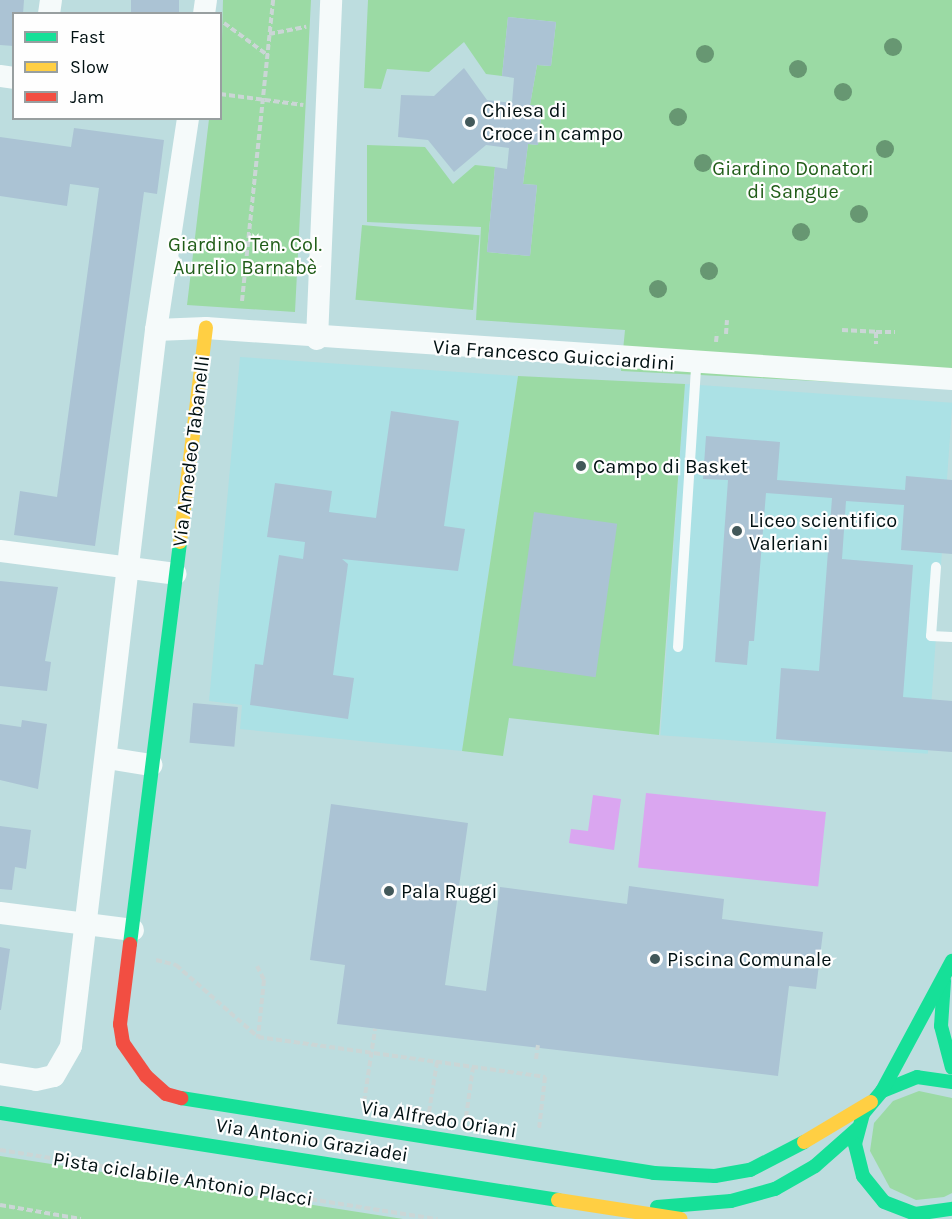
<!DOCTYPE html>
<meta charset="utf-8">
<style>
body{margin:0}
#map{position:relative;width:952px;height:1219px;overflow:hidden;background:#bddddf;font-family:Karla,sans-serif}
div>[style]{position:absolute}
.built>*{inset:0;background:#abe1e5;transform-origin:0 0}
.green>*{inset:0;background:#9bdaa4;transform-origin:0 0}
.water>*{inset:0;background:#daa6f0;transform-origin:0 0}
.building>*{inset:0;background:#abc3d4;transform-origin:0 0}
.path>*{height:4px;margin-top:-2px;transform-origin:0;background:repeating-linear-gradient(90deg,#cbd6d6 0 6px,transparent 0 9px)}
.lane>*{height:10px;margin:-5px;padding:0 5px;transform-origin:5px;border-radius:5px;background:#f5fafa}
.street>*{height:22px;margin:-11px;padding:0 11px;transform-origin:11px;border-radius:11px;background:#f5fafa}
.fast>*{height:14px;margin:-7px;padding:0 7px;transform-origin:7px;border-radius:7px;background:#16e098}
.slow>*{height:14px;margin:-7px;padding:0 7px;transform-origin:7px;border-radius:7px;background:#ffcf43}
.jam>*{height:14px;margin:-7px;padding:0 7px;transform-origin:7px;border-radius:7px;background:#f24e42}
.trees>*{width:18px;height:18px;margin:-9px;border-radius:50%;background:#679772}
.dots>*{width:16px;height:16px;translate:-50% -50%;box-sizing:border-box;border:3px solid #fefefe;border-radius:50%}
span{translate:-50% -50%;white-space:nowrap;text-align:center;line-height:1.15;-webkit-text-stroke:4.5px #fefefe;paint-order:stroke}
.poi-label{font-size:20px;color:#001012}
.left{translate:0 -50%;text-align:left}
.park-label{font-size:20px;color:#205d18}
.street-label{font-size:20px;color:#001012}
.legend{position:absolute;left:12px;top:12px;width:210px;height:108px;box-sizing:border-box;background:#fefefe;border:2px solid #989fa0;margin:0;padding:8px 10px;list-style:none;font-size:18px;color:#001012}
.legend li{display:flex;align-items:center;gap:12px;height:30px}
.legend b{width:30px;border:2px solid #989fa0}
</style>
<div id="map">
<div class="built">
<i style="clip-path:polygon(240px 357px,518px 376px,462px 751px,240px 729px,242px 705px,209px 701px)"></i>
<i style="left:685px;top:384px;width:268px;height:352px;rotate:4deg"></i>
</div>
<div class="green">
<i style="clip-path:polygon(223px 0,311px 0,295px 312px,187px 305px,209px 119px,220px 118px)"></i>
<i style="clip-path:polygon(368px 0,952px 0,952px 388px,621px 371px,625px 330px,476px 320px,481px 227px,367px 222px,367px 145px,425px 147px,453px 184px,475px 165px,495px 167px,487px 252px,530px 256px,537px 185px,523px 184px,528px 144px,538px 145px,542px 107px,530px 105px,537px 65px,551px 66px,556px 22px,508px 17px,502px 76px,486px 74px,464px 42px,429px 72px,387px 69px,381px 89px,364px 88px)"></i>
<i style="left:362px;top:225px;width:118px;height:75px;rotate:5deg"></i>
<i style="clip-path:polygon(518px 376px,685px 384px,659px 735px,509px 718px,503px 756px,462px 751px)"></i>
<i style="clip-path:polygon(919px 1091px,952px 1098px,952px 1193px,944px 1197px,916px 1200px,890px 1188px,870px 1151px,874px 1123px,893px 1101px)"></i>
<i style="clip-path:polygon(0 1156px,403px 1219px,0 1219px)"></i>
</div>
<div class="water">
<i style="left:646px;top:793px;width:181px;height:75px;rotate:6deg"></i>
<i style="clip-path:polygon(593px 795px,621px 799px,614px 850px,569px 843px,571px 829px,588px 831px)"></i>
</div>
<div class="building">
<i style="clip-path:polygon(0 0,24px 0,23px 14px,14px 14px,14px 46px,0 45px)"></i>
<i style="left:131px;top:0;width:48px;height:14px"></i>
<i style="clip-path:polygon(508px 17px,556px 22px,551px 66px,537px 65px,530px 105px,542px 107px,538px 145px,528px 144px,523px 184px,537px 185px,530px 256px,487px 252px,495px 167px,507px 169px,509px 148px,486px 145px,454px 172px,428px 140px,398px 137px,401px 95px,434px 96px,464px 68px,487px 100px,512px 103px,514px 78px,502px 76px)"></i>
<i style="clip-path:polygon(74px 128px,164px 140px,157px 194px,144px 192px,95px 546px,14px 535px,20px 491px,57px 497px,99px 188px,70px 184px,67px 206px,0 196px,0 137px,71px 147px)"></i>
<i style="clip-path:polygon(391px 411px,459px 421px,444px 526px,465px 529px,458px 571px,342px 559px,348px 564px,333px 675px,354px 678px,348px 719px,250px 705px,255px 664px,263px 665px,279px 555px,303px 559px,305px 542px,267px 537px,275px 483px,332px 491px,329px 512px,376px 518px)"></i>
<i style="clip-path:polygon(706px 436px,780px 442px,777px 480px,905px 490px,906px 476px,952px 480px,952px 554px,901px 550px,904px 505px,846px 501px,842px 559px,913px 565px,903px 697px,952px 701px,952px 752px,776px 739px,781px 668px,819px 671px,832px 498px,766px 493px,754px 641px,749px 641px,747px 665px,715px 662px,728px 480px,703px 479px)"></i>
<i style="left:534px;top:512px;width:84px;height:155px;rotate:8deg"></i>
<i style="clip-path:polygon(0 581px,58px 587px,45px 661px,51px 662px,47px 691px,0 686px)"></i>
<i style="left:193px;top:703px;width:45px;height:40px;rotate:5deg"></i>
<i style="clip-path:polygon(22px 720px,47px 724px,38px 789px,0 780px,0 724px,21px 727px)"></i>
<i style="clip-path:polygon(331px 804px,468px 823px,445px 985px,486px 991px,500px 887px,627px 904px,629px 886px,724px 899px,722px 919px,823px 932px,816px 989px,789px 986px,778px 1076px,337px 1024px,345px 965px,310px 960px)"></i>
<i style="clip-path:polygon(0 826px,31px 830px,26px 869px,15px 867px,12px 890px,0 889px)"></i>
<i style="clip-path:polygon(0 947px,10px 949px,1px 1010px,0 1010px)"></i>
</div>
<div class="path">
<i style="left:224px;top:23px;width:52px;rotate:36.4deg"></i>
<i style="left:269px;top:34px;width:38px;rotate:-11deg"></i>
<i style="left:220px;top:94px;width:84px;rotate:7.5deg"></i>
<i style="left:242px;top:301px;width:303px;rotate:-84.1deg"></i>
<i style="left:842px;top:330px;width:34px;rotate:3deg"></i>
<i style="left:876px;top:332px;width:12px;rotate:90deg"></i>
<i style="left:876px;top:332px;width:19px"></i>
<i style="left:726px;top:334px;width:14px;rotate:-86deg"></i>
<i style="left:716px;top:342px;width:9px;rotate:-84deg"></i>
<i style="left:156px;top:960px;width:21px;rotate:14deg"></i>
<i style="left:176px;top:965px;width:109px;rotate:41.3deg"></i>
<i style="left:257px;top:966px;width:16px;rotate:63deg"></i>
<i style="left:264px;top:980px;width:57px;rotate:96deg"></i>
<i style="left:258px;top:1037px;width:290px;rotate:7.9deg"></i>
<i style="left:545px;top:1077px;width:52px;rotate:96.6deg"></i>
<i style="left:536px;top:1059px;width:14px;rotate:-82deg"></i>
<i style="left:364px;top:1102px;width:74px;rotate:-81.4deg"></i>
<i style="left:429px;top:1112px;width:51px;rotate:-80.9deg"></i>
<i style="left:466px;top:1117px;width:50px;rotate:-82deg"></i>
<i style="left:0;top:1150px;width:443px;rotate:9deg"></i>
<i style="left:0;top:1205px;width:82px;rotate:9.8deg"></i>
</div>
<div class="lane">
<i style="left:936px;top:567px;width:69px;rotate:94.1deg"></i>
<i style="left:931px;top:636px;width:21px;rotate:3deg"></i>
<i style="left:678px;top:647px;width:283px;rotate:-86.3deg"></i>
</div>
<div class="street">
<i style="left:49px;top:14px;width:14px;rotate:-82deg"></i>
<i style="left:204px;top:14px;width:14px;rotate:-82deg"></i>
<i style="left:0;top:76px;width:14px;rotate:8deg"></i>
<i style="left:156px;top:330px;width:50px;rotate:-2.3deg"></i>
<i style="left:206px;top:328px;width:748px;rotate:3.91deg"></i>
<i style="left:317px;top:339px;width:339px;rotate:-87.6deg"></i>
<i style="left:0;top:551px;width:177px;rotate:7.4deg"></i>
<i style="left:107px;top:758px;width:45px;rotate:9deg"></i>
<i style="left:0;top:913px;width:134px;rotate:7.3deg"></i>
<i style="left:0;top:1074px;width:36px;rotate:9deg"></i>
<i style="left:36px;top:1080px;width:18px;rotate:-13deg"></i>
<i style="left:54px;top:1076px;width:34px;rotate:-60deg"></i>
<i style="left:71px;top:1046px;width:721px;rotate:-83.23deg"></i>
<i style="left:156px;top:330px;width:214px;rotate:-81.4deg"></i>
</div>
<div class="fast">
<i style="left:130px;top:944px;width:405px;rotate:-82.9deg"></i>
<i style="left:944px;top:981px;width:45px;rotate:93.8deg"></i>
<i style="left:941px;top:1026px;width:43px;rotate:75.3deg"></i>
<i style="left:952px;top:1082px;width:35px;rotate:-172deg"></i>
<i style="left:917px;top:1077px;width:38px;rotate:158deg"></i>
<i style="left:882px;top:1091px;width:30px;rotate:130deg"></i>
<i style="left:863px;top:1114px;width:31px;rotate:105deg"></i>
<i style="left:855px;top:1144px;width:33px;rotate:76deg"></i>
<i style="left:863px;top:1176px;width:33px;rotate:51deg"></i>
<i style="left:884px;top:1202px;width:33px;rotate:21deg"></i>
<i style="left:915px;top:1214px;width:37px;rotate:-8deg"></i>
<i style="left:882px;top:1091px;width:148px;rotate:-61.7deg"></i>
<i style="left:181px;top:1098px;width:479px;rotate:9deg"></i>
<i style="left:654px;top:1173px;width:61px;rotate:2.8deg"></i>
<i style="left:715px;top:1176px;width:36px;rotate:-10deg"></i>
<i style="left:750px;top:1170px;width:61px;rotate:-27.4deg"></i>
<i style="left:0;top:1113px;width:565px;rotate:8.86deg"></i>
<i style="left:657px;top:1207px;width:74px;rotate:-4.6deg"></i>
<i style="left:731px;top:1201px;width:46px;rotate:-15.3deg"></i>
<i style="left:775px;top:1189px;width:46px;rotate:-29.9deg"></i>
<i style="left:815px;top:1166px;width:57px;rotate:-41.5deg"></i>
</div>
<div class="slow">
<i style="left:180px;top:542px;width:216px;rotate:-83.1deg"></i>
<i style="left:804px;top:1142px;width:78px;rotate:-30.8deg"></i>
<i style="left:558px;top:1200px;width:124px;rotate:8.8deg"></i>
</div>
<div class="jam">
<i style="left:130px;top:944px;width:81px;rotate:97.1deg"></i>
<i style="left:120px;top:1024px;width:19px;rotate:81deg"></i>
<i style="left:123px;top:1043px;width:40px;rotate:55.1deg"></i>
<i style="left:146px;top:1076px;width:27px;rotate:42deg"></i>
<i style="left:166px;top:1094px;width:16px;rotate:15deg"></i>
</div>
<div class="trees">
<i style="left:893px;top:47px"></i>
<i style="left:705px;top:54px"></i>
<i style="left:798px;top:69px"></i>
<i style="left:843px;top:92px"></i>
<i style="left:678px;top:117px"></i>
<i style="left:885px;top:149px"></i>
<i style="left:703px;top:163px"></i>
<i style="left:859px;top:214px"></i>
<i style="left:801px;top:232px"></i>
<i style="left:709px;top:271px"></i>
<i style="left:658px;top:289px"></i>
</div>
<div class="dots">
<i style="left:470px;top:122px;background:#42585a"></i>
<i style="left:581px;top:466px;background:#42585a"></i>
<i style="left:737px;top:531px;background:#42585a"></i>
<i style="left:389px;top:891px;background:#42585a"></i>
<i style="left:655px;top:959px;background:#42585a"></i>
</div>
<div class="poi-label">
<span class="left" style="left:482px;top:122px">Chiesa di<br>Croce in campo</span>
<span class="left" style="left:593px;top:466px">Campo di Basket</span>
<span class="left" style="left:749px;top:532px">Liceo scientifico<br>Valeriani</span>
<span class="left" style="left:401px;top:891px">Pala Ruggi</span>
<span class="left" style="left:667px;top:959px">Piscina Comunale</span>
</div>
<div class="park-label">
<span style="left:793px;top:180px">Giardino Donatori<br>di Sangue</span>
<span style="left:245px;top:256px">Giardino Ten. Col.<br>Aurelio Barnabè</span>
</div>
<div class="street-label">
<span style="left:554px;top:355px;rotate:4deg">Via Francesco Guicciardini</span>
<span style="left:191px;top:451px;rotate:-83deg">Via Amedeo Tabanelli</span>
<span style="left:439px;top:1119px;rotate:9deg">Via Alfredo Oriani</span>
<span style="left:312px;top:1140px;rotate:9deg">Via Antonio Graziadei</span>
<span style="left:183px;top:1179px;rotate:9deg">Pista ciclabile Antonio Placci</span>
</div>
<ul class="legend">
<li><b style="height:8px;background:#16e098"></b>Fast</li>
<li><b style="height:8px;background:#ffcf43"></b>Slow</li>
<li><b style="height:8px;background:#f24e42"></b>Jam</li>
</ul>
</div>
